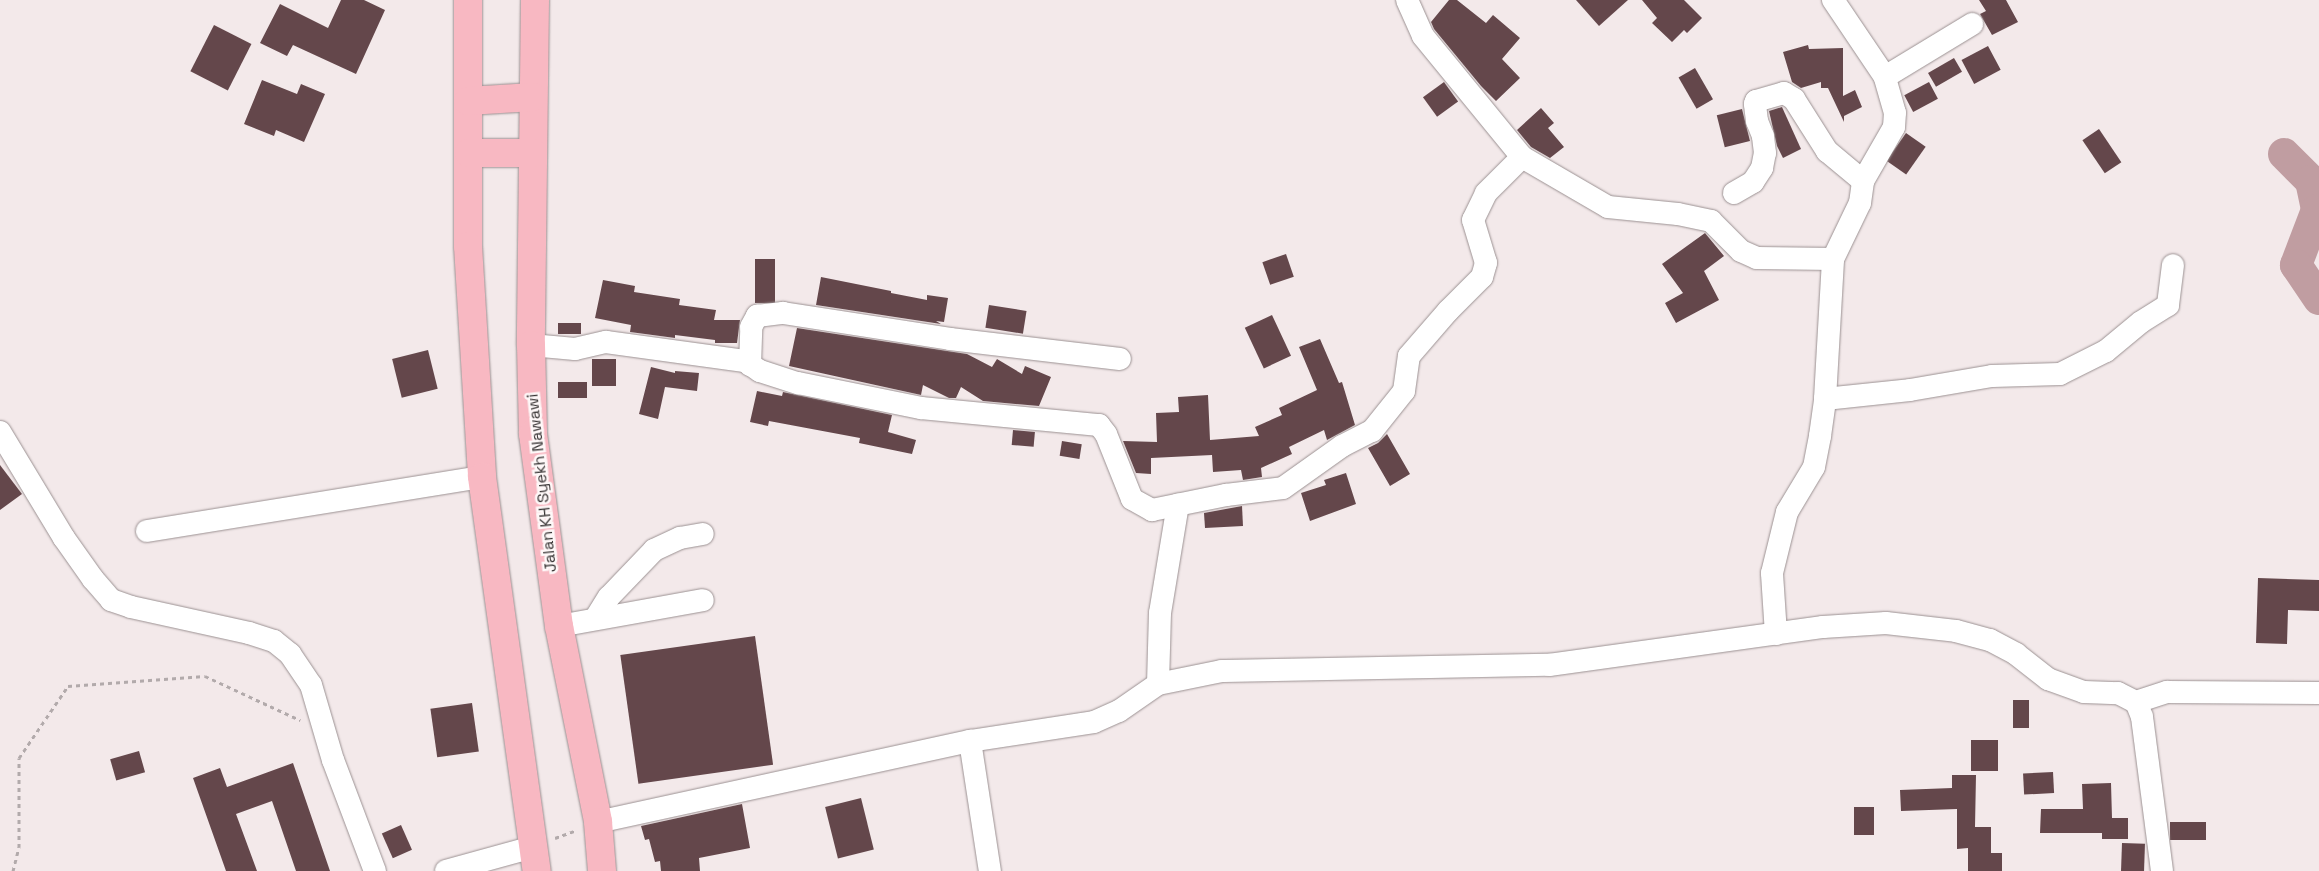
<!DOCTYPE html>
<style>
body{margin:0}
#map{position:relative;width:2319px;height:871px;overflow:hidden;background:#f3e9ea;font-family:"Space Grotesk",sans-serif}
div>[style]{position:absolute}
.river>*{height:32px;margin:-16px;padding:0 16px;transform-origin:16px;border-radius:16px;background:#c09da1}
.building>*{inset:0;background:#64474b;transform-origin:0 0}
.path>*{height:3px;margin-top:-1.5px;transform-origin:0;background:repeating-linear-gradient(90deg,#b2aaab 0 4px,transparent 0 8px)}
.roads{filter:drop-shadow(0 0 1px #9b9192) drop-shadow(0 0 1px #9b9192)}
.minor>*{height:22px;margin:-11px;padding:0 11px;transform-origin:11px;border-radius:11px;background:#fff}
.major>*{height:28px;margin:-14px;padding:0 14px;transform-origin:14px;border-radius:14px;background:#f8b8c2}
span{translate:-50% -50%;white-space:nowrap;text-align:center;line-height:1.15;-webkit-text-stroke:5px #fef8f8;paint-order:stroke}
.street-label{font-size:16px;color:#373333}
</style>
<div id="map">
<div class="river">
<i style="left:2284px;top:154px;width:38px;rotate:45deg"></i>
<i style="left:2311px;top:181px;width:30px;rotate:78deg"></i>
<i style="left:2317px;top:210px;width:59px;rotate:110.9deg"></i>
<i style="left:2296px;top:265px;width:41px;rotate:55.9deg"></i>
</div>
<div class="building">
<i style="clip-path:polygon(341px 0,364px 0,385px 10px,356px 74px,293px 45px,287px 56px,260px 43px,280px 4px,328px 28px)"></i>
<i style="clip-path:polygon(1449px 0,1457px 0,1486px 23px,1493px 15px,1520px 38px,1502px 59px,1520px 78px,1496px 101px,1481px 86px,1434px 29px,1431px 22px)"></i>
<i style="clip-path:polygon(1576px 0,1628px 0,1599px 26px)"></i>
<i style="clip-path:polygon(1642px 0,1684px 0,1702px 18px,1687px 33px,1684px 30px,1672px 42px,1652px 23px,1657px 18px)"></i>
<i style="clip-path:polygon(1979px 0,2006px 0,2018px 22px,1992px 35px,1980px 14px,1986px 11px)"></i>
<i style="left:214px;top:25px;width:42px;height:52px;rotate:27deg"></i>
<i style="clip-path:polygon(1808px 45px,1809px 49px,1843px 48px,1843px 96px,1855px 90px,1862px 107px,1844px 116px,1844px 122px,1828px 88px,1821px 88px,1821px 82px,1801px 88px,1792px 82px,1783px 52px)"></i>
<i style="left:1988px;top:46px;width:27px;height:30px;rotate:62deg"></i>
<i style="left:1954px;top:58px;width:16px;height:30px;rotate:60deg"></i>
<i style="left:1695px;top:68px;width:36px;height:19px;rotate:60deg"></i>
<i style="clip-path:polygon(262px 80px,297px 94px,301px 84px,325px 94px,304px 142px,276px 130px,274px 136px,244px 124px)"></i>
<i style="left:1444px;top:82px;width:24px;height:26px;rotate:54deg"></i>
<i style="left:1929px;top:82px;width:19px;height:28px;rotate:62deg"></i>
<i style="clip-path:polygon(1782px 107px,1801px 149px,1783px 158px,1777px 146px,1769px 111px)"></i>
<i style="clip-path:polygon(1541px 108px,1554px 123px,1548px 128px,1564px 147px,1550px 158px,1531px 147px,1517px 130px)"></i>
<i style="left:1742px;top:109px;width:33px;height:26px;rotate:76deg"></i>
<i style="left:2099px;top:129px;width:40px;height:20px;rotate:56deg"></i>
<i style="left:1906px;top:133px;width:24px;height:34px;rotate:35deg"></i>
<i style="clip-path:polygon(1705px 233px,1724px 256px,1704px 271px,1719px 300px,1676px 323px,1665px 303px,1683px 293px,1662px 264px)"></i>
<i style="left:1286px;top:254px;width:24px;height:25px;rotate:71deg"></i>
<i style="left:755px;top:259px;width:20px;height:44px"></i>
<i style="clip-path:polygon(821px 277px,891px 291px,891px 293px,927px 300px,927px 295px,948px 298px,944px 322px,936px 321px,941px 324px,816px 305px)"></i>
<i style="clip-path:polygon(603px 280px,635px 286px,634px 292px,680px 299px,679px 305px,716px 310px,714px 320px,740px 320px,737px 343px,715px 343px,715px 340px,675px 335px,675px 338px,630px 332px,631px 325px,595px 318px)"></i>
<i style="left:989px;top:305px;width:38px;height:23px;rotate:9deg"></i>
<i style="left:1272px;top:315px;width:45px;height:30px;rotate:65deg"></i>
<i style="left:558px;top:323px;width:23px;height:11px"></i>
<i style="clip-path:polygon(797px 328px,967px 354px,992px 367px,997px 359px,1022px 374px,1025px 366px,1051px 377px,1039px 406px,983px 401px,961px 387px,956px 398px,949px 398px,923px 385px,921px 395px,789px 366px)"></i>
<i style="clip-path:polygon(1320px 339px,1339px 383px,1342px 382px,1355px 425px,1327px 440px,1324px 430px,1289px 447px,1292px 454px,1261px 468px,1262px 477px,1243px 480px,1241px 470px,1213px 472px,1212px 455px,1151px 458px,1151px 474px,1136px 473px,1123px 441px,1157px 442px,1156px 413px,1179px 412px,1178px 397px,1208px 395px,1210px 440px,1259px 436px,1255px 427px,1282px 415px,1279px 408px,1317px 390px,1299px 347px)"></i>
<i style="left:428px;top:350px;width:40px;height:37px;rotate:76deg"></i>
<i style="left:592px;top:359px;width:24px;height:27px"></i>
<i style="clip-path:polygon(651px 367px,675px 373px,675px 371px,699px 373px,697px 391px,665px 387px,658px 419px,639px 414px)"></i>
<i style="left:558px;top:382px;width:29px;height:16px"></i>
<i style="clip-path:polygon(757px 391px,782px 396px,783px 392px,892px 415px,888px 432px,916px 440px,912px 454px,859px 443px,860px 438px,769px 421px,768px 426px,750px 422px)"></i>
<i style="left:1013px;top:430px;width:22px;height:15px;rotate:5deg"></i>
<i style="clip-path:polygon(1387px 434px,1410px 474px,1390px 486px,1368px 448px,1378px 443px)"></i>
<i style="left:1062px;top:441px;width:20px;height:15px;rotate:9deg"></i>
<i style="clip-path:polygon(0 465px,22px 494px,0 510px)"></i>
<i style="clip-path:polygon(1346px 473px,1356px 504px,1310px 521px,1301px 493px,1326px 485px,1324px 480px)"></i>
<i style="clip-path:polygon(1242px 506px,1243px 526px,1205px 528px,1204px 513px)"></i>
<i style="clip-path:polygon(2258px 578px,2319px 580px,2319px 611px,2288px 610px,2287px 644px,2256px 643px)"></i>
<i style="left:755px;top:636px;width:130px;height:136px;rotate:82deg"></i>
<i style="left:2013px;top:700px;width:16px;height:28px"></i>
<i style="left:472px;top:703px;width:49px;height:42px;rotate:82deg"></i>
<i style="left:1971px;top:740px;width:27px;height:31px"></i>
<i style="left:139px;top:751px;width:22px;height:30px;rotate:74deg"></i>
<i style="clip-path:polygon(293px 763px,330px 871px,296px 871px,272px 801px,236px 814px,257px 871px,226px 871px,193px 778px,220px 768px,227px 787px)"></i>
<i style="left:2053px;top:772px;width:21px;height:30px;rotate:87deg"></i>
<i style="clip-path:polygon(1952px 775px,1976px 775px,1975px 827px,1991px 827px,1991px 853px,2002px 853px,2002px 871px,1968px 871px,1968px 848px,1957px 849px,1957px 809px,1901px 811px,1900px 790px,1952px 788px)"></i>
<i style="clip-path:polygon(2111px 783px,2112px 818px,2128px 818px,2128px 839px,2102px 839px,2102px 833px,2040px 833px,2041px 809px,2083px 809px,2082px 784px)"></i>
<i style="left:861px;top:798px;width:53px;height:37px;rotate:76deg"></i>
<i style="clip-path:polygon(742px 804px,750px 848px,699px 858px,700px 871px,661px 871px,660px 861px,655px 862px,649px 839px,645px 840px,641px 826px)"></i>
<i style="left:1854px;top:807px;width:20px;height:28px"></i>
<i style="left:2170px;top:822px;width:36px;height:18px"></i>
<i style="left:401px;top:825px;width:27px;height:21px;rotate:66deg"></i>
<i style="left:2122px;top:843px;width:23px;height:28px;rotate:2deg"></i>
</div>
<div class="path">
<i style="left:555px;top:838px;width:23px;rotate:-20deg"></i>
<i style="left:13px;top:871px;width:25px;rotate:-76deg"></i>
<i style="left:19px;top:847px;width:89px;rotate:-90deg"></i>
<i style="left:19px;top:758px;width:87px;rotate:-55.8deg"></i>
<i style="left:68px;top:686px;width:137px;rotate:-4.2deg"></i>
<i style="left:205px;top:676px;width:105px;rotate:24.9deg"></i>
</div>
<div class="roads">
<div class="minor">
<i style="left:1407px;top:0;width:39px;rotate:66deg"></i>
<i style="left:1423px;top:36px;width:156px;rotate:50.7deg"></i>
<i style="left:1522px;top:157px;width:99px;rotate:30.2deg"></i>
<i style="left:1608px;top:207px;width:70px;rotate:5.7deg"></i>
<i style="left:1678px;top:214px;width:34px;rotate:12deg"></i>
<i style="left:1711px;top:221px;width:42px;rotate:45deg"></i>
<i style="left:1741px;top:251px;width:17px;rotate:24deg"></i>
<i style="left:1757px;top:258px;width:76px;rotate:0.8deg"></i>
<i style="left:1885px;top:77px;width:102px;rotate:-31.3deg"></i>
<i style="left:1734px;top:193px;width:22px;rotate:-30deg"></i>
<i style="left:1753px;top:182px;width:17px;rotate:-57deg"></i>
<i style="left:1762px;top:168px;width:15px;rotate:-79deg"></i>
<i style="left:1765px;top:153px;width:17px;rotate:-97deg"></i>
<i style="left:1763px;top:136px;width:16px;rotate:-112deg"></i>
<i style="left:1757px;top:121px;width:17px;rotate:-97deg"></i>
<i style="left:1755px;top:104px;width:3px;rotate:-72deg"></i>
<i style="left:1756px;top:101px;width:29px;rotate:-16deg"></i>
<i style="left:1784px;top:93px;width:12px;rotate:31deg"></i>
<i style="left:1794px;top:99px;width:62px;rotate:57.6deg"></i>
<i style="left:1827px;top:151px;width:47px;rotate:39.8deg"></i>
<i style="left:531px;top:345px;width:44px;rotate:5.2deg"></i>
<i style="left:575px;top:349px;width:32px;rotate:-13deg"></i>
<i style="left:606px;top:342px;width:140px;rotate:7.8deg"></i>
<i style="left:745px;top:361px;width:18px;rotate:34deg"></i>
<i style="left:760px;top:371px;width:40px;rotate:18deg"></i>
<i style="left:798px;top:383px;width:126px;rotate:11.5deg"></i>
<i style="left:921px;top:408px;width:179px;rotate:5.5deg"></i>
<i style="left:1099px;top:425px;width:11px;rotate:52deg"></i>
<i style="left:1106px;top:434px;width:70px;rotate:68.2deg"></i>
<i style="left:1132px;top:499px;width:23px;rotate:29deg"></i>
<i style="left:1152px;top:510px;width:76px;rotate:-11.5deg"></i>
<i style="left:1226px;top:495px;width:57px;rotate:-7deg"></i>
<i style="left:1283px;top:488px;width:72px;rotate:-35.4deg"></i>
<i style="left:1342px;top:446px;width:34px;rotate:-27deg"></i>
<i style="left:1372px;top:431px;width:51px;rotate:-51.3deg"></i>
<i style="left:1404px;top:391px;width:35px;rotate:-82deg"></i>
<i style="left:1409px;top:356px;width:60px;rotate:-49.1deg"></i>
<i style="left:1448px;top:311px;width:48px;rotate:-45deg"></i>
<i style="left:1482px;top:277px;width:15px;rotate:-74deg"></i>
<i style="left:1486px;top:263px;width:45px;rotate:-106.8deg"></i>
<i style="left:1473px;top:220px;width:30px;rotate:-64deg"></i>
<i style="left:1486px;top:193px;width:51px;rotate:-45deg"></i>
<i style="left:750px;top:365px;width:38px;rotate:-88deg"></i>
<i style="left:751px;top:327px;width:13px;rotate:-61deg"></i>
<i style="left:757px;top:316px;width:26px;rotate:-7deg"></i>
<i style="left:783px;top:313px;width:169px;rotate:8.8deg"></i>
<i style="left:950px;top:339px;width:171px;rotate:6.7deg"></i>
<i style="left:1825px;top:399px;width:85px;rotate:-6deg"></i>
<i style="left:1910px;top:390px;width:83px;rotate:-9.7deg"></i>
<i style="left:1992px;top:376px;width:68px;rotate:-1.7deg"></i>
<i style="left:2060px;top:374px;width:51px;rotate:-26.6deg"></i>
<i style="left:2106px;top:351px;width:45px;rotate:-39.6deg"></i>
<i style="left:2141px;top:322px;width:32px;rotate:-32deg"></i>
<i style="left:2168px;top:305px;width:40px;rotate:-82.9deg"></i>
<i style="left:0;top:432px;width:124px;rotate:58.9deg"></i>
<i style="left:64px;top:538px;width:50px;rotate:54.7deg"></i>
<i style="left:93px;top:579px;width:28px;rotate:49deg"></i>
<i style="left:111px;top:600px;width:21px;rotate:19deg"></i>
<i style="left:131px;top:607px;width:121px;rotate:12.4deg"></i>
<i style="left:249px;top:633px;width:26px;rotate:18deg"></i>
<i style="left:274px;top:641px;width:21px;rotate:39deg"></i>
<i style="left:290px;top:654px;width:37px;rotate:56deg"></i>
<i style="left:311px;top:685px;width:78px;rotate:73.7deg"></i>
<i style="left:333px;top:760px;width:119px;rotate:69.3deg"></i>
<i style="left:147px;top:531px;width:339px;rotate:-9.2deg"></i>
<i style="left:595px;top:619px;width:26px;rotate:-58deg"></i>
<i style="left:609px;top:597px;width:65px;rotate:-46.2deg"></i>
<i style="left:654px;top:550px;width:29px;rotate:-25deg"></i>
<i style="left:680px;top:538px;width:23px;rotate:-10deg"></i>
<i style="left:559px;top:626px;width:146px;rotate:-10.2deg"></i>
<i style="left:1776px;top:634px;width:61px;rotate:-93.8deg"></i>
<i style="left:1772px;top:573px;width:63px;rotate:-76.2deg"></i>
<i style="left:1787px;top:512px;width:52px;rotate:-59deg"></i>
<i style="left:1814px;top:467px;width:32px;rotate:-79deg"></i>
<i style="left:1820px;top:436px;width:37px;rotate:-82deg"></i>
<i style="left:1825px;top:399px;width:140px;rotate:-86.7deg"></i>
<i style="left:1833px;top:259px;width:62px;rotate:-64.3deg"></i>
<i style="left:1860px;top:203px;width:22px;rotate:-82deg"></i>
<i style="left:1863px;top:181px;width:62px;rotate:-60.1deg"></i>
<i style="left:1894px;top:127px;width:14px;rotate:-86deg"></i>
<i style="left:1895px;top:113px;width:37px;rotate:-106deg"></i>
<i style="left:1885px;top:77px;width:93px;rotate:-124deg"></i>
<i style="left:1158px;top:684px;width:71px;rotate:-88.4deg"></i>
<i style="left:1160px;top:613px;width:110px;rotate:-80.6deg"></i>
<i style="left:2136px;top:702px;width:33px;rotate:-18deg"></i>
<i style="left:2167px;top:692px;width:152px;rotate:0.4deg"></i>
<i style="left:970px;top:741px;width:132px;rotate:81.3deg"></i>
<i style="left:598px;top:822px;width:381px;rotate:-12.3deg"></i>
<i style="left:970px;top:741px;width:125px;rotate:-8.7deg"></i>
<i style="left:1094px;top:722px;width:27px;rotate:-24deg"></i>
<i style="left:1119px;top:711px;width:47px;rotate:-34.7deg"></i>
<i style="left:1158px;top:684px;width:65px;rotate:-11.5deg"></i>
<i style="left:1222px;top:671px;width:327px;rotate:-1.1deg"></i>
<i style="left:1549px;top:665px;width:277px;rotate:-7.9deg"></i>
<i style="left:1823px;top:627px;width:63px;rotate:-3.6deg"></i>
<i style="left:1886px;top:623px;width:70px;rotate:6.5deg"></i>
<i style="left:1956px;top:631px;width:35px;rotate:15deg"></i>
<i style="left:1990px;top:640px;width:30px;rotate:28deg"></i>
<i style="left:2016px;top:654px;width:41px;rotate:38deg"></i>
<i style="left:2048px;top:679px;width:38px;rotate:20deg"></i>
<i style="left:2084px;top:692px;width:34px;rotate:2deg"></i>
<i style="left:2118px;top:693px;width:20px;rotate:27deg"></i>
<i style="left:2136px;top:702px;width:16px;rotate:68deg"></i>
<i style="left:2142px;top:717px;width:155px;rotate:82.6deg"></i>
<i style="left:446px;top:871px;width:90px;rotate:-15.4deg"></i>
</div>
<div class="major">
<i style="left:468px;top:0;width:246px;rotate:90deg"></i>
<i style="left:468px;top:246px;width:231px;rotate:86.5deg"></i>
<i style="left:482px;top:477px;width:398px;rotate:82.1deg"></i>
<i style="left:535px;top:0;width:345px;rotate:90.7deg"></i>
<i style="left:531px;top:345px;width:89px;rotate:88.7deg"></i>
<i style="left:533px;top:434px;width:194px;rotate:82.3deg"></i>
<i style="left:559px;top:626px;width:200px;rotate:78.7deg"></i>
<i style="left:598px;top:822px;width:49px;rotate:85.3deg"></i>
<i style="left:468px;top:101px;width:65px;rotate:-3.5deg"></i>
<i style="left:469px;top:153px;width:64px"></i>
</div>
</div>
<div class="street-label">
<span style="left:542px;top:483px;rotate:-96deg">Jalan KH Syekh Nawawi</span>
</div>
</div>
